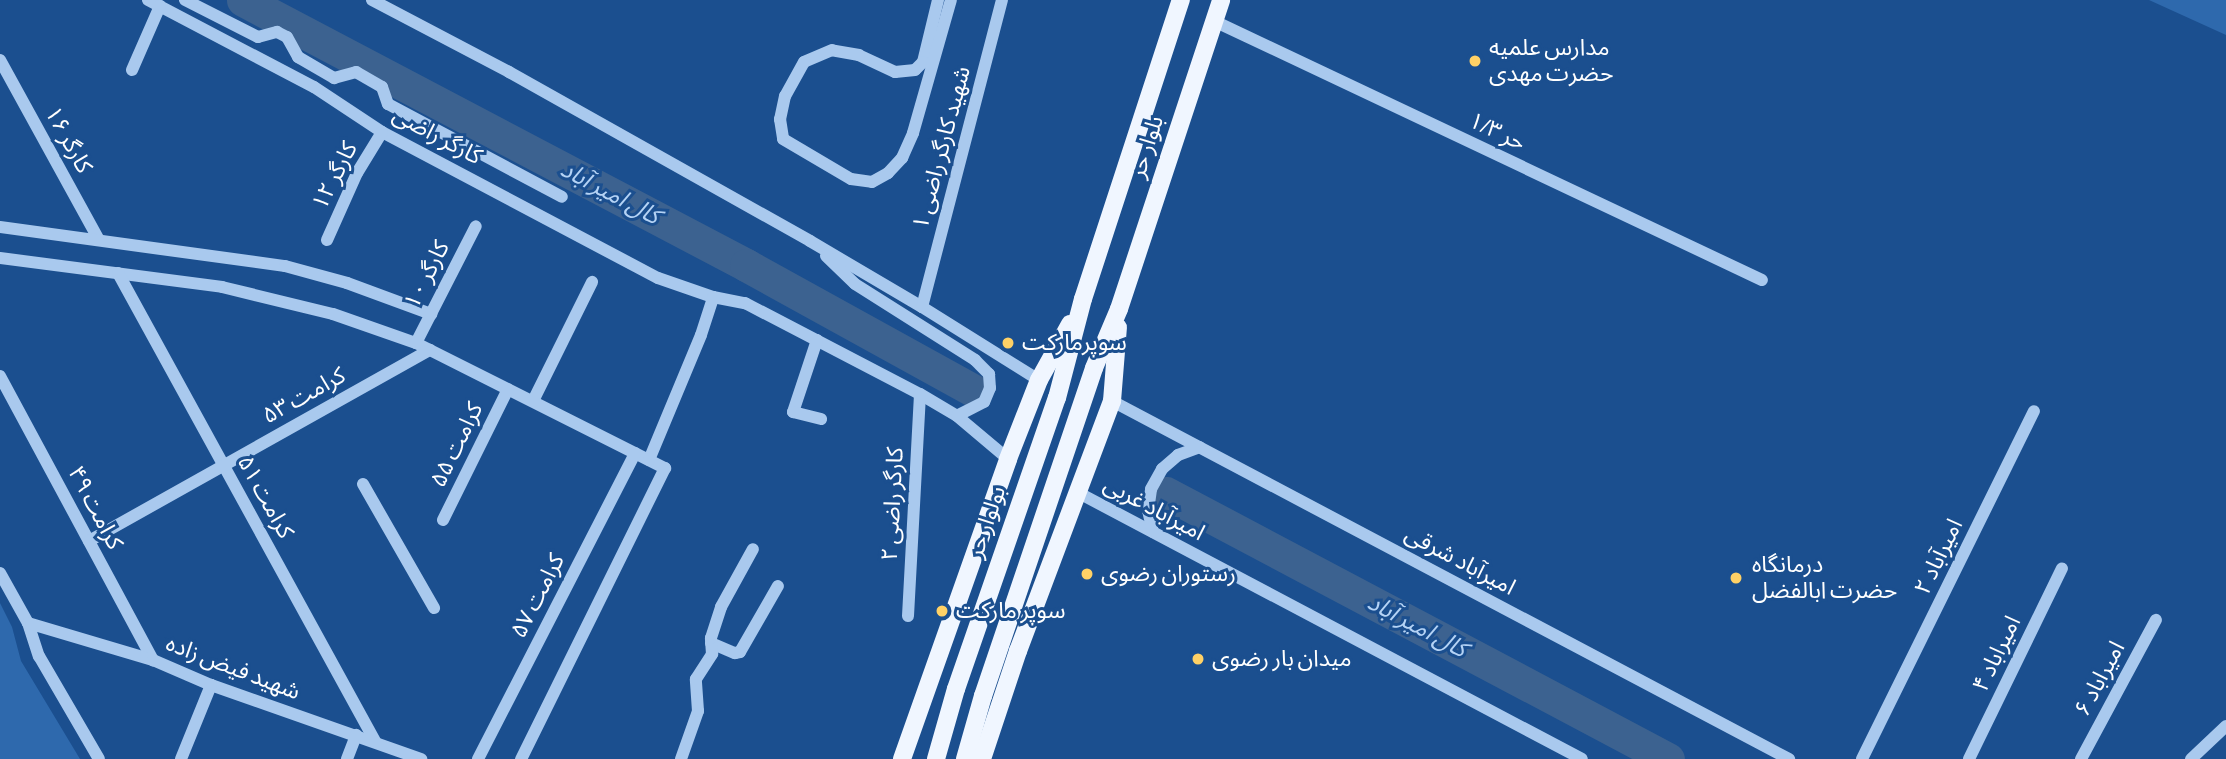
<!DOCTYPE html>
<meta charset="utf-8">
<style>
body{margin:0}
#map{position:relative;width:2226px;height:759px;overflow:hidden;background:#1b4f8f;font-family:"Sofia Sans Condensed","Noto Sans Arabic",sans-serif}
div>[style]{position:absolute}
.green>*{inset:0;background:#2e69ad}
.river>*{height:33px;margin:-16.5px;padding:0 16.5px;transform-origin:16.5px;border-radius:16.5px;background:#3c6290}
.minor>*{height:12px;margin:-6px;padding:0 6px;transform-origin:6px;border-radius:6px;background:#a9c9ee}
.major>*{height:18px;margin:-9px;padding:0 9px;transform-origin:9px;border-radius:9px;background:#f0f6ff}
.dots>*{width:19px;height:19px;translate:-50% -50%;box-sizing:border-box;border:4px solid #1b4f8f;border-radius:50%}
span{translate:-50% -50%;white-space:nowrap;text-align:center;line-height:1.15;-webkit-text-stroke:6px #1b4f8f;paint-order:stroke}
.poi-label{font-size:23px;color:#fff}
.left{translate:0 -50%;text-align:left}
.street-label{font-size:23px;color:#fff}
.water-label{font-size:24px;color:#b5d3f5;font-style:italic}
</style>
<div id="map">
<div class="green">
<i style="clip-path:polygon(2149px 0,2226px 0,2226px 35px)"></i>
<i style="clip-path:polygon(0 603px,12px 627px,21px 661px,80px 759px,0 759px)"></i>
</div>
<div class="river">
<i style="left:243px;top:0;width:569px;rotate:27.78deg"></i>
<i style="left:746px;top:265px;width:260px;rotate:28.9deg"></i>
<i style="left:1166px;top:493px;width:568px;rotate:27.92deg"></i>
</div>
<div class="minor">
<i style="left:148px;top:0;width:187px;rotate:27.7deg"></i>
<i style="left:314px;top:87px;width:82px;rotate:33.5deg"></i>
<i style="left:382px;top:132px;width:312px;rotate:27.9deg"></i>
<i style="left:658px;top:278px;width:58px;rotate:19.1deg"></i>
<i style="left:713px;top:297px;width:33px;rotate:11deg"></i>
<i style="left:745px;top:303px;width:197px;rotate:27.5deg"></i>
<i style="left:920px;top:394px;width:43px;rotate:30.7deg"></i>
<i style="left:957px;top:416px;width:67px;rotate:40.1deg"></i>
<i style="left:185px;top:0;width:82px;rotate:26.9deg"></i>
<i style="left:258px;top:37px;width:20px;rotate:-15deg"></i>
<i style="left:277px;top:32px;width:11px;rotate:27deg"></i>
<i style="left:287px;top:37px;width:23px;rotate:61deg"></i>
<i style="left:298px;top:57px;width:42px;rotate:30.3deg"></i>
<i style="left:334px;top:78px;width:23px;rotate:-15deg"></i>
<i style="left:356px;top:72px;width:30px;rotate:30deg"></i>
<i style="left:382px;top:87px;width:18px;rotate:71deg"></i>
<i style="left:388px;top:104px;width:197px;rotate:28.1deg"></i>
<i style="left:372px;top:0;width:155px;rotate:27.7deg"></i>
<i style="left:509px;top:72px;width:345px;rotate:29.3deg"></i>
<i style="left:810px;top:241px;width:130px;rotate:30.5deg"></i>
<i style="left:922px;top:307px;width:138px;rotate:32deg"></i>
<i style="left:938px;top:0;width:64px;rotate:103.6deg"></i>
<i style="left:923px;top:62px;width:11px;rotate:135deg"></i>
<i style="left:915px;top:70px;width:20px;rotate:174deg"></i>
<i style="left:895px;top:72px;width:40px;rotate:-155deg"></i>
<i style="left:859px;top:55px;width:27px;rotate:-170deg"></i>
<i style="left:832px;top:50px;width:30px;rotate:157deg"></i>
<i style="left:804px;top:62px;width:39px;rotate:119deg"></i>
<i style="left:785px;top:96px;width:24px;rotate:102deg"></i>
<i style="left:780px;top:119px;width:20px;rotate:81deg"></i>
<i style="left:783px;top:139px;width:79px;rotate:30.5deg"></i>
<i style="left:851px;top:179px;width:21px;rotate:8deg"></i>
<i style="left:872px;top:182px;width:18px;rotate:-29deg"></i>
<i style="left:888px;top:173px;width:21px;rotate:-47deg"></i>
<i style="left:902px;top:158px;width:27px;rotate:-66deg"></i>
<i style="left:913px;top:133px;width:138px;rotate:-74.1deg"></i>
<i style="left:1214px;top:21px;width:606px;rotate:25.3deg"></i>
<i style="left:0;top:60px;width:205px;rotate:61.2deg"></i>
<i style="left:132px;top:70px;width:70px;rotate:-66.4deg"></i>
<i style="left:0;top:227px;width:288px;rotate:7.8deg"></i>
<i style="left:285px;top:266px;width:64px;rotate:15.3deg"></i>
<i style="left:347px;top:283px;width:90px;rotate:20.3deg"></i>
<i style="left:327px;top:240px;width:73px;rotate:-65.9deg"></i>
<i style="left:357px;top:173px;width:48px;rotate:-58.6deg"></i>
<i style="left:826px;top:256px;width:40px;rotate:44deg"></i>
<i style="left:855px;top:284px;width:142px;rotate:32.3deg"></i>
<i style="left:975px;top:360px;width:20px;rotate:45deg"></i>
<i style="left:989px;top:374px;width:14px;rotate:86deg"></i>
<i style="left:990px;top:388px;width:15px;rotate:113deg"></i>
<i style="left:984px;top:402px;width:30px;rotate:153deg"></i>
<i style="left:0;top:258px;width:224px;rotate:7.4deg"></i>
<i style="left:222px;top:287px;width:114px;rotate:13.7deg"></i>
<i style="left:333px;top:314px;width:88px;rotate:19.3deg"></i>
<i style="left:416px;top:343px;width:279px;rotate:26.7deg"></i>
<i style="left:665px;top:468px;width:325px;rotate:116.3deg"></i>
<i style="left:118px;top:273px;width:534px;rotate:61.23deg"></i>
<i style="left:922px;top:307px;width:317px;rotate:-75.4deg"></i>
<i style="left:817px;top:340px;width:76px;rotate:108.4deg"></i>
<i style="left:793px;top:412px;width:29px;rotate:14deg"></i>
<i style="left:416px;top:343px;width:131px;rotate:-62.9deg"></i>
<i style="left:0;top:376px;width:323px;rotate:61.7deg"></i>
<i style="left:533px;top:401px;width:133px;rotate:-63.6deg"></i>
<i style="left:1112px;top:401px;width:766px;rotate:27.87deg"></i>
<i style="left:649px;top:460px;width:135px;rotate:-67.4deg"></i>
<i style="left:701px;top:335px;width:40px;rotate:-72deg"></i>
<i style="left:363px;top:484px;width:143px;rotate:60.2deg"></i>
<i style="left:1077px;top:492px;width:571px;rotate:27.87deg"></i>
<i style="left:443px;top:520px;width:146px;rotate:-63.6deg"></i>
<i style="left:1153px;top:532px;width:22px;rotate:-103deg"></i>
<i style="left:1148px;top:511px;width:22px;rotate:-82deg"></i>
<i style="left:1151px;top:489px;width:23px;rotate:-61deg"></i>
<i style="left:1162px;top:469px;width:21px;rotate:-41deg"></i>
<i style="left:1178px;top:455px;width:23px;rotate:-20deg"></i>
<i style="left:89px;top:541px;width:391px;rotate:-29.3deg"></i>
<i style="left:0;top:573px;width:57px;rotate:60.8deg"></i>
<i style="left:28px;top:623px;width:35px;rotate:72deg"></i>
<i style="left:39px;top:656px;width:119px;rotate:59.8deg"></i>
<i style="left:908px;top:616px;width:222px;rotate:-86.9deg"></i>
<i style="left:28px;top:623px;width:130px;rotate:16.5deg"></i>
<i style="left:153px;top:660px;width:63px;rotate:23.3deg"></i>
<i style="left:211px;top:685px;width:223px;rotate:19.4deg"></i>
<i style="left:711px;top:643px;width:26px;rotate:23deg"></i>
<i style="left:735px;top:653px;width:5px;rotate:-11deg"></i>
<i style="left:740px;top:652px;width:76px;rotate:-60.1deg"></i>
<i style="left:181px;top:759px;width:80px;rotate:-67.9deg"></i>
<i style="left:347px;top:759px;width:26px;rotate:-69deg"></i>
<i style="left:478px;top:759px;width:344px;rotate:-62.8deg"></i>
<i style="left:681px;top:759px;width:51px;rotate:-70.5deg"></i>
<i style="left:698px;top:711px;width:32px;rotate:-94deg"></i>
<i style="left:696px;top:679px;width:30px;rotate:-57deg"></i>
<i style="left:712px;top:654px;width:16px;rotate:-94deg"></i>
<i style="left:711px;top:638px;width:33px;rotate:-72deg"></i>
<i style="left:721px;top:607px;width:66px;rotate:-61.1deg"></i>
<i style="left:1862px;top:759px;width:388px;rotate:-63.7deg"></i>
<i style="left:1969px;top:759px;width:212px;rotate:-64deg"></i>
<i style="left:2081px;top:759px;width:158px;rotate:-61.7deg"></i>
<i style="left:2191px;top:759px;width:48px;rotate:-43.3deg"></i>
</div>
<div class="major">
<i style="left:902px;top:759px;width:318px;rotate:-70.5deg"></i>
<i style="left:1008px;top:459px;width:85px;rotate:-68.6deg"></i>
<i style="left:1039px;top:380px;width:64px;rotate:-61deg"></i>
<i style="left:936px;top:759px;width:73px;rotate:-74.1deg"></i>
<i style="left:956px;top:689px;width:308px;rotate:-70.9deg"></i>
<i style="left:1057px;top:398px;width:102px;rotate:-75.3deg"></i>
<i style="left:1083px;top:299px;width:315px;rotate:-71.9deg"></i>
<i style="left:965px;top:759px;width:66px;rotate:-74.1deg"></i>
<i style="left:983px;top:696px;width:346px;rotate:-71.3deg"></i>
<i style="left:1094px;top:368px;width:64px;rotate:-67deg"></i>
<i style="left:1119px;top:309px;width:325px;rotate:-71.7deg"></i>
<i style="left:982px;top:759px;width:114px;rotate:-71.6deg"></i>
<i style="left:1018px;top:651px;width:267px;rotate:-69.4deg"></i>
<i style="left:1112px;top:401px;width:74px;rotate:-85.4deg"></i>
</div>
<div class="dots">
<i style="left:1475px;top:61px;background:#ffd166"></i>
<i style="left:1008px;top:343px;background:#ffd166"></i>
<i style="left:1087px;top:574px;background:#ffd166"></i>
<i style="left:1736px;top:578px;background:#ffd166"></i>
<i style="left:942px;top:611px;background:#ffd166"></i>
<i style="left:1198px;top:659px;background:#ffd166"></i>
</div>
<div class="poi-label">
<span class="left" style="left:1489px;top:61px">مدارس علمیه<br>حضرت مهدی</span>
<span class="left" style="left:1022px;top:343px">سوپرمارکت</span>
<span class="left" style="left:1752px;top:578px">درمانگاه<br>حضرت ابالفضل</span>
<span class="left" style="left:1101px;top:574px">رستوران رضوی</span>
<span class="left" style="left:956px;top:611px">سوپر مارکت</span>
<span class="left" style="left:1212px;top:659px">میدان بار رضوی</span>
</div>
<div class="street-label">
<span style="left:1497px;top:132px;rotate:25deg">حر ۱/۳</span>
<span style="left:437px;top:136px;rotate:28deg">کارگر راضی</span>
<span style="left:68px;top:140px;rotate:61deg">کارگر ۱۶</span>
<span style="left:1147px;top:147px;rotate:-72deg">بلوار حر</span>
<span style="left:942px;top:148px;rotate:-75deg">شهید کارگر راضی ۱</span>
<span style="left:335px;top:176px;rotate:-63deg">کارگر ۱۲</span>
<span style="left:427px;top:275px;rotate:-63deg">کارگر ۱۰</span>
<span style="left:304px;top:396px;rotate:-29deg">کرامت ۵۳</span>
<span style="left:457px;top:445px;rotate:-64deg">کرامت ۵۵</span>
<span style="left:265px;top:497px;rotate:61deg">کرامت ۵۱</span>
<span style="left:893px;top:504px;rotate:-87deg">کارگر راضی ۲</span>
<span style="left:95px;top:508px;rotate:62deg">کرامت ۴۹</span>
<span style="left:1154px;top:509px;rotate:28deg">امیرآباد غربی</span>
<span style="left:987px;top:522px;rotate:-71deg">بولوار حر</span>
<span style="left:1939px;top:557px;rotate:-64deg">امیرآباد ۲</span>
<span style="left:1460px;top:561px;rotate:28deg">امیرآباد شرقی</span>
<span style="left:538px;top:596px;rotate:-63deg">کرامت ۵۷</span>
<span style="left:1997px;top:654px;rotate:-64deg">امیراباد ۴</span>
<span style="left:233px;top:668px;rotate:21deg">شهید فیض زاده</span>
<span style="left:2100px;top:679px;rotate:-62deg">امیراباد ۶</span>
</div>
<div class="water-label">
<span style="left:610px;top:193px;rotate:28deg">کال امیر آباد</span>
<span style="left:1417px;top:626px;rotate:28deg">کال امیر آباد</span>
</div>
</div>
